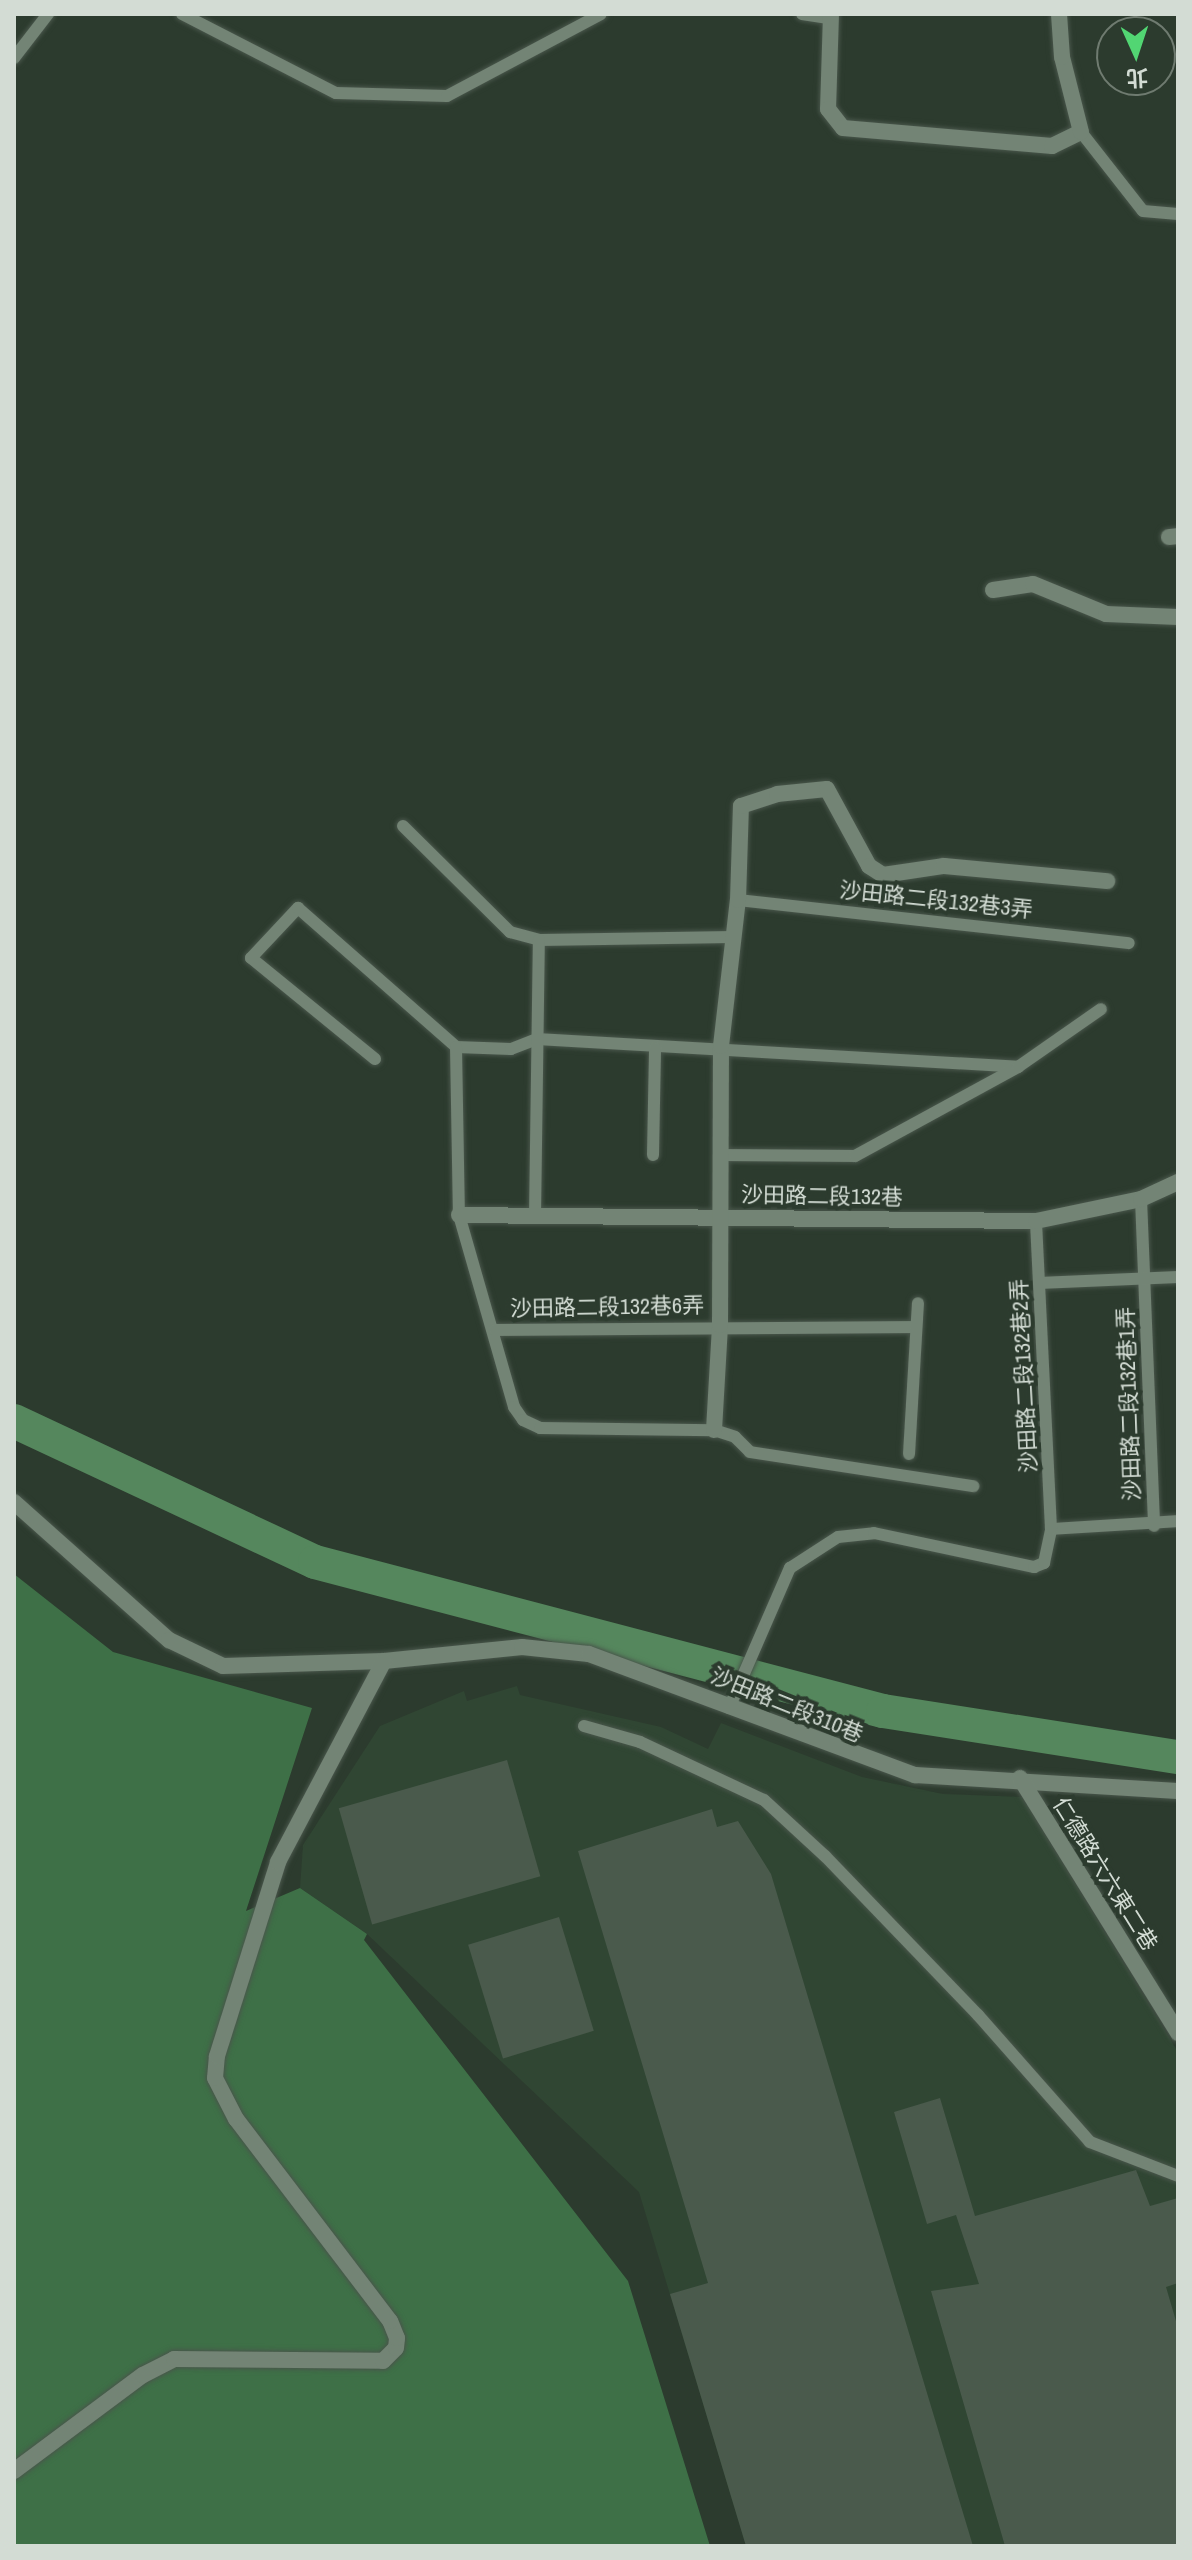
<!DOCTYPE html>
<meta charset="utf-8">
<style>
body{margin:0}
#map{position:relative;width:1192px;height:2560px;overflow:hidden;background:#2c3b2e;font-family:"Archivo Narrow","Noto Sans TC",sans-serif}
div>[style]{position:absolute}
.built>*{inset:0;background:#304633}
.forest>*{inset:0;background:#3e7047}
.river>*{height:34px;margin:-17px;padding:0 17px;transform-origin:17px;border-radius:17px;background:#55875d}
.building>*{inset:0;background:#4a5a4c;transform-origin:0 0}
.roads{filter:drop-shadow(0 0 2px #49564b) drop-shadow(0 0 2px #49564b)}
.lane>*{height:12px;margin:-6px;padding:0 6px;transform-origin:6px;border-radius:6px;background:#738475}
.street>*{height:16px;margin:-8px;padding:0 8px;transform-origin:8px;border-radius:8px;background:#738475}
span{translate:-50% -50%;white-space:nowrap;text-align:center;line-height:1.15;-webkit-text-stroke:8px #2c3b2e;paint-order:stroke}
.street-label{font-size:22px;color:#d3dcd4}
.frame{position:absolute;inset:0;border:16px solid #d3dcd4;pointer-events:none}
.north{position:absolute;left:1096px;top:16px;width:80px;height:80px;box-sizing:border-box;background:#2c3b2e;border:2px solid #6f7b70;border-radius:50%;rotate:177deg;font-size:22px;font-weight:700;line-height:32px;text-align:center;color:#d3dcd4}
.north::after{content:'';display:block;margin:auto;width:28px;height:36px;background:#52d673;clip-path:polygon(50% 0,100% 100%,50% 72%,0 100%)}
</style>
<div id="map">
<div class="built">
<i style="clip-path:polygon(517px 1686px,520px 1695px,661px 1727px,708px 1749px,721px 1723px,862px 1777px,943px 1794px,1022px 1797px,1178px 2052px,1178px 2546px,746px 2546px,639px 2192px,367px 1934px,300px 1888px,303px 1845px,380px 1726px,464px 1691px,467px 1701px)"></i>
</div>
<div class="forest">
<i style="clip-path:polygon(14px 1574px,113px 1652px,312px 1708px,246px 1911px,300px 1888px,367px 1934px,364px 1940px,628px 2281px,710px 2546px,14px 2546px)"></i>
</div>
<div class="river">
<i style="left:14px;top:1421px;width:332px;rotate:25.1deg"></i>
<i style="left:315px;top:1562px;width:587px;rotate:14.7deg"></i>
<i style="left:883px;top:1711px;width:299px;rotate:8.9deg"></i>
</div>
<div class="building">
<i style="left:507px;top:1760px;width:121px;height:175px;rotate:74deg"></i>
<i style="clip-path:polygon(712px 1809px,717px 1827px,738px 1821px,771px 1874px,973px 2546px,746px 2546px,670px 2294px,708px 2283px,578px 1851px)"></i>
<i style="left:559px;top:1917px;width:119px;height:95px;rotate:73deg"></i>
<i style="clip-path:polygon(940px 2098px,975px 2216px,1136px 2170px,1150px 2206px,1178px 2198px,1178px 2283px,1166px 2287px,1178px 2328px,1178px 2546px,1005px 2546px,931px 2291px,979px 2284px,956px 2215px,927px 2224px,894px 2112px)"></i>
</div>
<div class="roads">
<div class="lane">
<i style="left:182px;top:14px;width:173px;rotate:27.2deg"></i>
<i style="left:336px;top:93px;width:111px;rotate:1.5deg"></i>
<i style="left:447px;top:96px;width:174px;rotate:-28deg"></i>
<i style="left:802px;top:14px;width:30px;rotate:9deg"></i>
<i style="left:14px;top:58px;width:56px;rotate:-52.3deg"></i>
<i style="left:1081px;top:132px;width:100px;rotate:51.9deg"></i>
<i style="left:1143px;top:211px;width:35px;rotate:5deg"></i>
<i style="left:403px;top:826px;width:151px;rotate:44.7deg"></i>
<i style="left:510px;top:932px;width:30px;rotate:15deg"></i>
<i style="left:539px;top:940px;width:194px;rotate:-0.9deg"></i>
<i style="left:738px;top:900px;width:393px;rotate:6.3deg"></i>
<i style="left:456px;top:1047px;width:55px;rotate:2.1deg"></i>
<i style="left:511px;top:1049px;width:28px;rotate:-21deg"></i>
<i style="left:537px;top:1039px;width:482px;rotate:3.3deg"></i>
<i style="left:375px;top:1059px;width:160px;rotate:-140.8deg"></i>
<i style="left:251px;top:958px;width:69px;rotate:-46.8deg"></i>
<i style="left:298px;top:908px;width:210px;rotate:41.3deg"></i>
<i style="left:456px;top:1047px;width:168px;rotate:89deg"></i>
<i style="left:459px;top:1215px;width:200px;rotate:74deg"></i>
<i style="left:514px;top:1407px;width:16px;rotate:55deg"></i>
<i style="left:523px;top:1420px;width:19px;rotate:25deg"></i>
<i style="left:540px;top:1428px;width:174px;rotate:0.7deg"></i>
<i style="left:714px;top:1430px;width:22px;rotate:18deg"></i>
<i style="left:735px;top:1437px;width:21px;rotate:45deg"></i>
<i style="left:750px;top:1452px;width:226px;rotate:8.7deg"></i>
<i style="left:653px;top:1155px;width:107px;rotate:-88.9deg"></i>
<i style="left:723px;top:1155px;width:132px;rotate:0.4deg"></i>
<i style="left:855px;top:1156px;width:186px;rotate:-28.6deg"></i>
<i style="left:1018px;top:1067px;width:101px;rotate:-34.9deg"></i>
<i style="left:1141px;top:1199px;width:327px;rotate:87.7deg"></i>
<i style="left:535px;top:1217px;width:277px;rotate:-89.2deg"></i>
<i style="left:1039px;top:1283px;width:139px;rotate:-2.5deg"></i>
<i style="left:495px;top:1330px;width:421px;rotate:-0.4deg"></i>
<i style="left:909px;top:1454px;width:151px;rotate:-86.6deg"></i>
<i style="left:1051px;top:1529px;width:127px;rotate:-3.6deg"></i>
<i style="left:729px;top:1708px;width:153px;rotate:-66.5deg"></i>
<i style="left:790px;top:1568px;width:57px;rotate:-32.9deg"></i>
<i style="left:838px;top:1537px;width:36px;rotate:-6deg"></i>
<i style="left:874px;top:1533px;width:164px;rotate:12deg"></i>
<i style="left:1034px;top:1567px;width:11px;rotate:-22deg"></i>
<i style="left:1044px;top:1563px;width:35px;rotate:-78deg"></i>
<i style="left:1051px;top:1529px;width:308px;rotate:-92.8deg"></i>
<i style="left:584px;top:1726px;width:58px;rotate:15.9deg"></i>
<i style="left:640px;top:1742px;width:137px;rotate:25.1deg"></i>
<i style="left:764px;top:1800px;width:83px;rotate:42.6deg"></i>
<i style="left:825px;top:1856px;width:221px;rotate:46.1deg"></i>
<i style="left:978px;top:2015px;width:169px;rotate:48.6deg"></i>
<i style="left:1090px;top:2142px;width:94px;rotate:21.1deg"></i>
</div>
<div class="street">
<i style="left:831px;top:14px;width:95px;rotate:91.8deg"></i>
<i style="left:828px;top:109px;width:24px;rotate:52deg"></i>
<i style="left:843px;top:128px;width:210px;rotate:4.9deg"></i>
<i style="left:1052px;top:146px;width:32px;rotate:-26deg"></i>
<i style="left:1081px;top:132px;width:77px;rotate:-104.2deg"></i>
<i style="left:1062px;top:57px;width:43px;rotate:-94deg"></i>
<i style="left:1169px;top:537px;width:9px;rotate:-6deg"></i>
<i style="left:993px;top:590px;width:40px;rotate:-8.5deg"></i>
<i style="left:1033px;top:584px;width:79px;rotate:22.3deg"></i>
<i style="left:1106px;top:614px;width:72px;rotate:2.4deg"></i>
<i style="left:459px;top:1215px;width:577px;rotate:0.6deg"></i>
<i style="left:1036px;top:1221px;width:107px;rotate:-11.8deg"></i>
<i style="left:1141px;top:1199px;width:41px;rotate:-24.7deg"></i>
<i style="left:714px;top:1430px;width:105px;rotate:-86.7deg"></i>
<i style="left:720px;top:1325px;width:279px;rotate:-89.8deg"></i>
<i style="left:721px;top:1046px;width:147px;rotate:-83.4deg"></i>
<i style="left:738px;top:900px;width:94px;rotate:-88.2deg"></i>
<i style="left:741px;top:806px;width:38px;rotate:-18deg"></i>
<i style="left:777px;top:794px;width:50px;rotate:-5.7deg"></i>
<i style="left:827px;top:789px;width:88px;rotate:61.4deg"></i>
<i style="left:869px;top:866px;width:17px;rotate:33deg"></i>
<i style="left:883px;top:875px;width:62px;rotate:-8.4deg"></i>
<i style="left:944px;top:866px;width:164px;rotate:5.3deg"></i>
<i style="left:14px;top:1502px;width:208px;rotate:41.7deg"></i>
<i style="left:169px;top:1640px;width:60px;rotate:25.7deg"></i>
<i style="left:223px;top:1666px;width:161px;rotate:-1.8deg"></i>
<i style="left:384px;top:1661px;width:139px;rotate:-5.8deg"></i>
<i style="left:522px;top:1647px;width:67px;rotate:6deg"></i>
<i style="left:589px;top:1654px;width:348px;rotate:20.4deg"></i>
<i style="left:915px;top:1775px;width:263px;rotate:3.5deg"></i>
<i style="left:1020px;top:1778px;width:300px;rotate:58.2deg"></i>
<i style="left:14px;top:2471px;width:161px;rotate:-36.7deg"></i>
<i style="left:143px;top:2375px;width:35px;rotate:-27deg"></i>
<i style="left:174px;top:2359px;width:209px;rotate:0.5deg"></i>
<i style="left:383px;top:2361px;width:18px;rotate:-45deg"></i>
<i style="left:396px;top:2348px;width:10px;rotate:-84deg"></i>
<i style="left:397px;top:2338px;width:18px;rotate:-112deg"></i>
<i style="left:390px;top:2321px;width:254px;rotate:-127.3deg"></i>
<i style="left:236px;top:2119px;width:46px;rotate:-117.1deg"></i>
<i style="left:215px;top:2078px;width:22px;rotate:-85deg"></i>
<i style="left:217px;top:2056px;width:203px;rotate:-72.5deg"></i>
<i style="left:278px;top:1862px;width:227px;rotate:-62.2deg"></i>
</div>
</div>
<div class="street-label">
<span style="left:936px;top:900px;rotate:6deg">沙田路二段132巷3弄</span>
<span style="left:822px;top:1196px;rotate:1deg">沙田路二段132巷</span>
<span style="left:607px;top:1307px;rotate:-1deg">沙田路二段132巷6弄</span>
<span style="left:1024px;top:1376px;rotate:-93deg">沙田路二段132巷2弄</span>
<span style="left:1129px;top:1404px;rotate:-92deg">沙田路二段132巷1弄</span>
<span style="left:787px;top:1705px;rotate:22deg">沙田路二段310巷</span>
<span style="left:1105px;top:1874px;rotate:58deg">仁德路六六東二巷</span>
</div>
<div class="frame"></div>
<div class="north">北</div>
</div>
